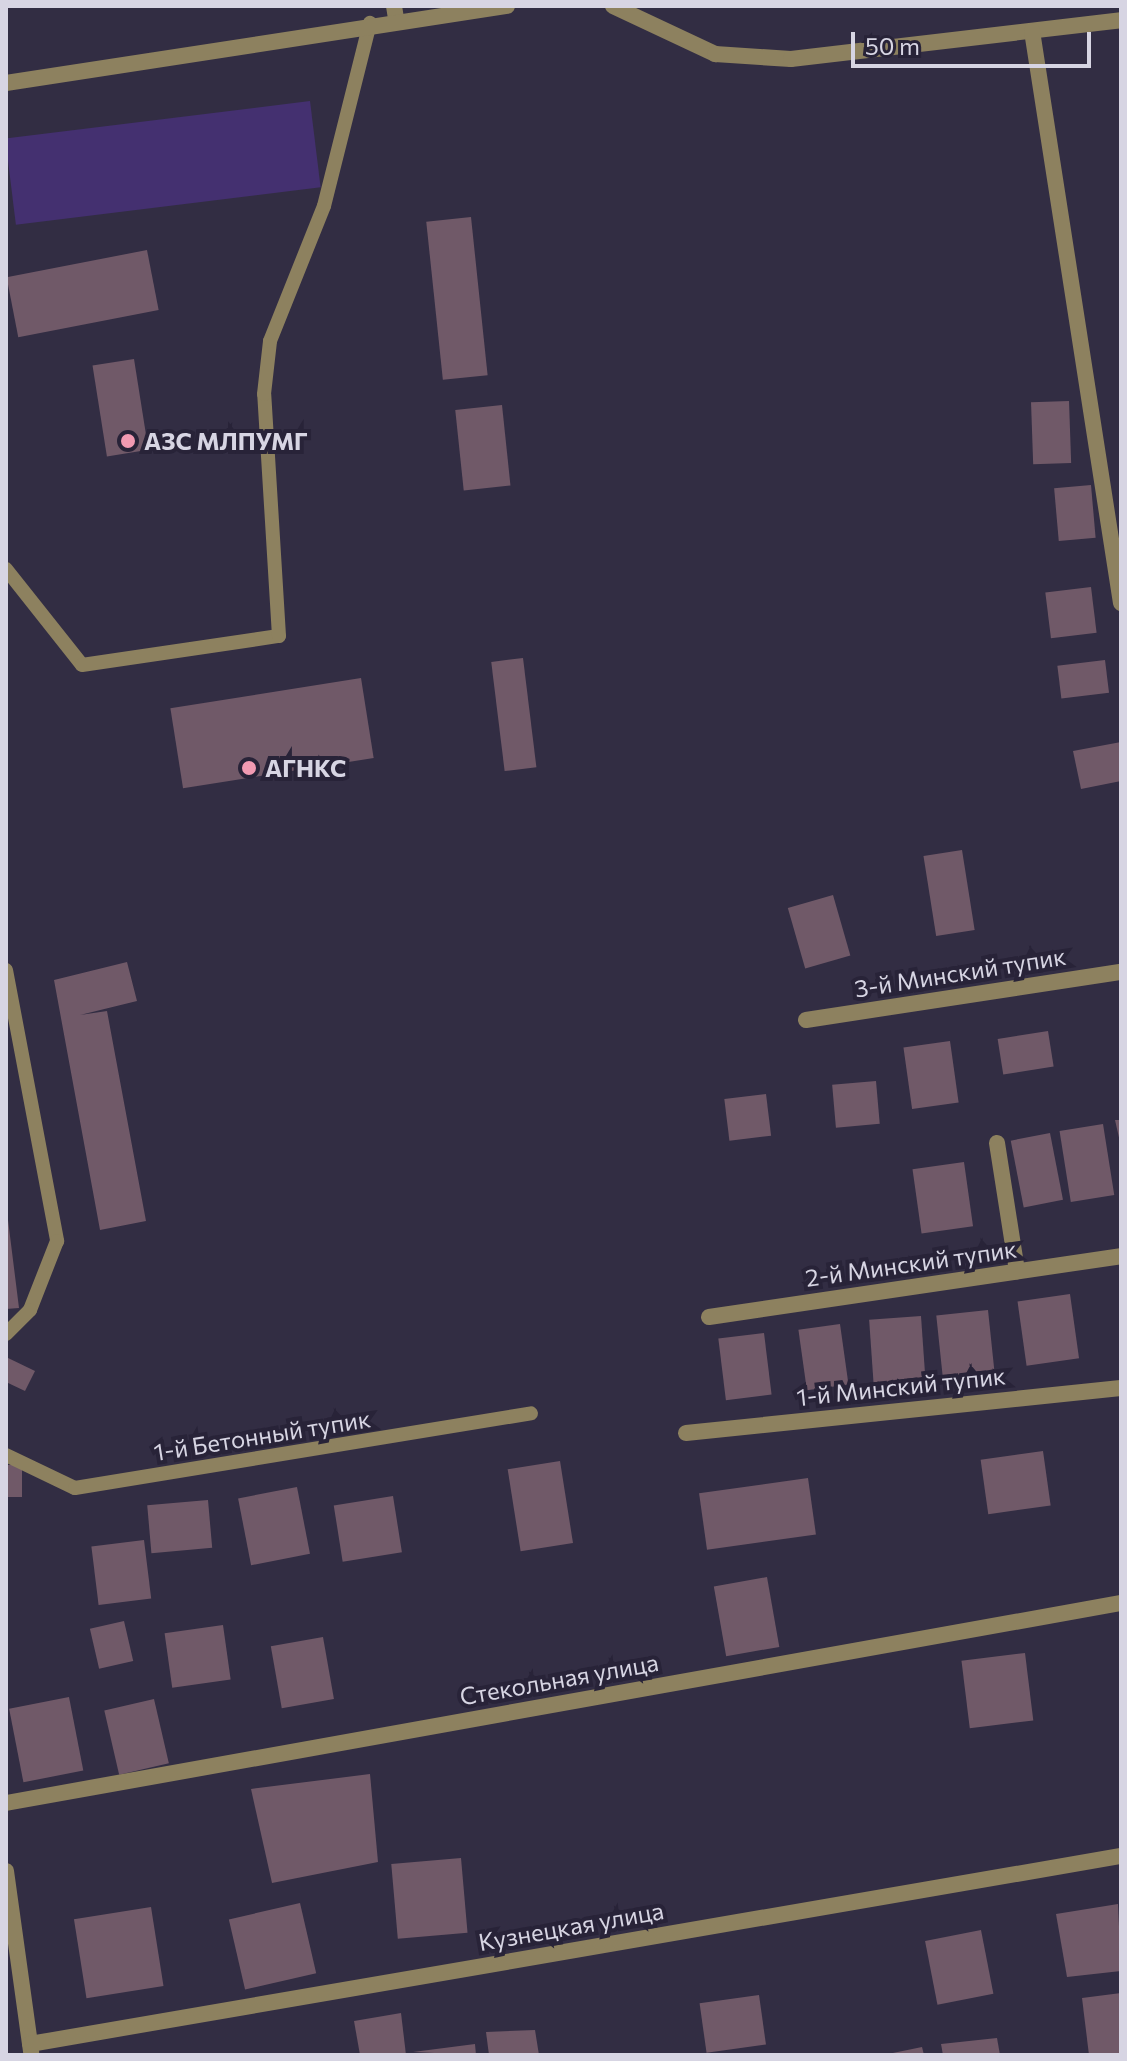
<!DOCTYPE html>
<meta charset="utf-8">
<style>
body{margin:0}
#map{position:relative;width:1127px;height:2061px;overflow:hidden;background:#322d43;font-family:Commissioner,sans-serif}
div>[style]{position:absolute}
.green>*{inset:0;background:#443070;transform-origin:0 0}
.building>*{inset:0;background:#705968;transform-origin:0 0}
.service>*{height:14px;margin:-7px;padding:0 7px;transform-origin:7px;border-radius:7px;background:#8d815f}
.minor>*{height:16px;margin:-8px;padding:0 8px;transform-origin:8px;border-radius:8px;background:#8d815f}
.tertiary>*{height:16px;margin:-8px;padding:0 8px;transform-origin:8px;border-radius:8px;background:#8d815f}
.dots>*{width:22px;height:22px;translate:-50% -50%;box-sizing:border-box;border:4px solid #282338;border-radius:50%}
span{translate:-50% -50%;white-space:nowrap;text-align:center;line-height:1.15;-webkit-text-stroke:8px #282338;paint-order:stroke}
.poi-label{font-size:24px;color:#d7d5e3;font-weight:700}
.left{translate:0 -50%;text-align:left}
.street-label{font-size:24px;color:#d7d5e3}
.frame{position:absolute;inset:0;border:8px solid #d7d5e3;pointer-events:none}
.scale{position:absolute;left:851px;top:32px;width:240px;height:36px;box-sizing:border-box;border:4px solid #d7d5e3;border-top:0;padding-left:10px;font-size:24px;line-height:28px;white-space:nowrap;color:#d7d5e3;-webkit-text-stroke:6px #282338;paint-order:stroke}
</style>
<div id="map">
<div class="green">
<i style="left:310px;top:101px;width:87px;height:307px;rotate:83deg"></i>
</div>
<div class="building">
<i style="left:471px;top:217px;width:159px;height:45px;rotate:84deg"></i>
<i style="left:147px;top:250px;width:61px;height:143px;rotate:79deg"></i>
<i style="left:134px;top:359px;width:92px;height:42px;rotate:81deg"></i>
<i style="left:1069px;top:401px;width:62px;height:38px;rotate:88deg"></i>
<i style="left:502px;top:405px;width:81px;height:47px;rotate:84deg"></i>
<i style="left:1091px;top:485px;width:53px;height:37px;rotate:85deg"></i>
<i style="left:1091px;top:587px;width:46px;height:46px;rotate:83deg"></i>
<i style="left:523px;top:658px;width:110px;height:32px;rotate:83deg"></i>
<i style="left:1105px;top:660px;width:33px;height:48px;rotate:83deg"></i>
<i style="left:361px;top:678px;width:81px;height:193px;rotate:81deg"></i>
<i style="clip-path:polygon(1121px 742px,1121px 781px,1081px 789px,1073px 751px)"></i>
<i style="left:962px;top:850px;width:81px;height:39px;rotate:81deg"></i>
<i style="left:833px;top:895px;width:63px;height:47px;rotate:74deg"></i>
<i style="clip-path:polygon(127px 962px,137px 1001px,80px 1015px,107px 1011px,146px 1221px,100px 1230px,54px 980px)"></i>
<i style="left:1048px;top:1031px;width:36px;height:51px;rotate:81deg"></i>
<i style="left:950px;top:1041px;width:62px;height:47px;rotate:82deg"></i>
<i style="left:876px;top:1081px;width:43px;height:44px;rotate:85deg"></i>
<i style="left:766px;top:1094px;width:42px;height:42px;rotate:83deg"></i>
<i style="clip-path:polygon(1115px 1120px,1121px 1120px,1121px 1142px,1120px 1142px)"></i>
<i style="left:1103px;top:1124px;width:72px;height:44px;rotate:81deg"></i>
<i style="left:1050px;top:1133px;width:68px;height:40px;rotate:79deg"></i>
<i style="left:964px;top:1162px;width:65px;height:52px;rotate:82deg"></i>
<i style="clip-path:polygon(6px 1204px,19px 1308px,6px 1309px)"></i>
<i style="left:1070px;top:1294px;width:65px;height:53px;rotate:82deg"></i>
<i style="left:988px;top:1310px;width:63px;height:52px;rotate:84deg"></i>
<i style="left:921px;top:1316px;width:64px;height:52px;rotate:86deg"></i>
<i style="left:840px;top:1324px;width:61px;height:42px;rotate:82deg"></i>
<i style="left:764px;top:1333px;width:62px;height:46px;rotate:83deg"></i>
<i style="clip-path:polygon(6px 1357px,35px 1371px,25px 1391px,6px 1382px)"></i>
<i style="left:1043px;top:1451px;width:55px;height:63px;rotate:82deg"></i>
<i style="left:560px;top:1461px;width:83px;height:53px;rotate:81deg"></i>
<i style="left:6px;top:1465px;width:16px;height:32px"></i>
<i style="left:808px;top:1478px;width:57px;height:110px;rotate:82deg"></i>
<i style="left:297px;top:1487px;width:68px;height:60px;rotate:79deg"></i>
<i style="left:393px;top:1496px;width:57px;height:60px;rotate:81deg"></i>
<i style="left:208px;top:1500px;width:48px;height:61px;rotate:85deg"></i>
<i style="left:144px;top:1540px;width:59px;height:53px;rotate:83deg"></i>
<i style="left:767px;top:1577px;width:71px;height:54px;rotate:80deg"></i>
<i style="left:124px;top:1621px;width:41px;height:35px;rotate:77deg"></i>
<i style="left:223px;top:1625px;width:55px;height:59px;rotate:82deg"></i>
<i style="left:323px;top:1637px;width:63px;height:53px;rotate:80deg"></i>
<i style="left:1025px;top:1653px;width:68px;height:64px;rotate:83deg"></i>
<i style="left:69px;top:1697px;width:75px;height:61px;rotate:79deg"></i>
<i style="left:154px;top:1699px;width:66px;height:51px;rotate:77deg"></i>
<i style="clip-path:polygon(370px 1774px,378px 1862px,272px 1883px,251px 1789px)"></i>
<i style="left:461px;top:1858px;width:75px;height:70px;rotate:85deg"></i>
<i style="left:300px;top:1903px;width:72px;height:73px;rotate:77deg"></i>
<i style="clip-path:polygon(1118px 1904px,1121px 1971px,1067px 1977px,1056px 1914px)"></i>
<i style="left:151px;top:1907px;width:80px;height:78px;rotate:81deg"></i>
<i style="left:981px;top:1930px;width:65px;height:57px;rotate:79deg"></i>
<i style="clip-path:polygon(1121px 1993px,1121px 2053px,1089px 2055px,1082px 1998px)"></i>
<i style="left:759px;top:1995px;width:50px;height:60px;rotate:82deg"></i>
<i style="clip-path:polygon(401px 2013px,406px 2055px,360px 2055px,354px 2021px)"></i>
<i style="clip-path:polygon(535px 2030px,539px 2055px,489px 2055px,486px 2032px)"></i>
<i style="clip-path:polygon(997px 2038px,1000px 2055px,943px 2055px,941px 2044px)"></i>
<i style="clip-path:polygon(475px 2044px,476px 2055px,413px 2052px)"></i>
<i style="clip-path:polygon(922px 2047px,924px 2055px,889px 2055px,888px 2054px)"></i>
</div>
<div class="service">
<i style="left:6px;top:569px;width:122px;rotate:51.6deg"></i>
<i style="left:82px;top:665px;width:199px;rotate:-8.4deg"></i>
<i style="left:279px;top:636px;width:242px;rotate:-93.5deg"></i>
<i style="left:264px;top:394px;width:53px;rotate:-83.5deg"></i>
<i style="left:270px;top:341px;width:145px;rotate:-68.2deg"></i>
<i style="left:324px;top:206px;width:189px;rotate:-75.9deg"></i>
<i style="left:6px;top:970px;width:276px;rotate:79.3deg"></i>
<i style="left:57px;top:1241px;width:74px;rotate:111.4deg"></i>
<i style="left:30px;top:1310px;width:34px;rotate:135deg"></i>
<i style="left:6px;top:1455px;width:76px;rotate:25.6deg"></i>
<i style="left:75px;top:1488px;width:462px;rotate:-9.3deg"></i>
</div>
<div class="minor">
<i style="left:394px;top:6px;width:13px;rotate:81deg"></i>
<i style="left:613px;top:6px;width:113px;rotate:25.2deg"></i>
<i style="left:715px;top:54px;width:76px;rotate:3.8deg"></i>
<i style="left:791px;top:59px;width:332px;rotate:-6.7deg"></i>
<i style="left:1032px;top:31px;width:579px;rotate:81.16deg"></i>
<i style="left:806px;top:1020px;width:319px;rotate:-8.7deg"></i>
<i style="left:997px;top:1143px;width:130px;rotate:81.1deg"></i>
<i style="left:709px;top:1317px;width:416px;rotate:-8.4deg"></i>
<i style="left:686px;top:1433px;width:437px;rotate:-5.9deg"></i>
<i style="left:6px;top:1803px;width:1133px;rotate:-10.17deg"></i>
<i style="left:6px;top:1871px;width:183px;rotate:82.1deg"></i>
<i style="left:30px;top:2044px;width:1107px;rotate:-9.78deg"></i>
</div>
<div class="tertiary">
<i style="left:6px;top:83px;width:507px;rotate:-8.74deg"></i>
</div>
<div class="dots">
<i style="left:128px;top:441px;background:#f19ab2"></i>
<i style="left:249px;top:768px;background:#f19ab2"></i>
</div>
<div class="poi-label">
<span class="left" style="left:144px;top:441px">АЗС МЛПУМГ</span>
<span class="left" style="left:265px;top:768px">АГНКС</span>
</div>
<div class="street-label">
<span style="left:960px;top:972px;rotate:-9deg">3-й Минский тупик</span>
<span style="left:911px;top:1263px;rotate:-8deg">2-й Минский тупик</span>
<span style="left:901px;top:1386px;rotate:-6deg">1-й Минский тупик</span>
<span style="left:262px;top:1435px;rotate:-9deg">1-й Бетонный тупик</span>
<span style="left:559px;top:1679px;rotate:-10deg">Стекольная улица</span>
<span style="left:571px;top:1926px;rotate:-10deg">Кузнецкая улица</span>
</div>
<div class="frame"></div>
<div class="scale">50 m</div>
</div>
